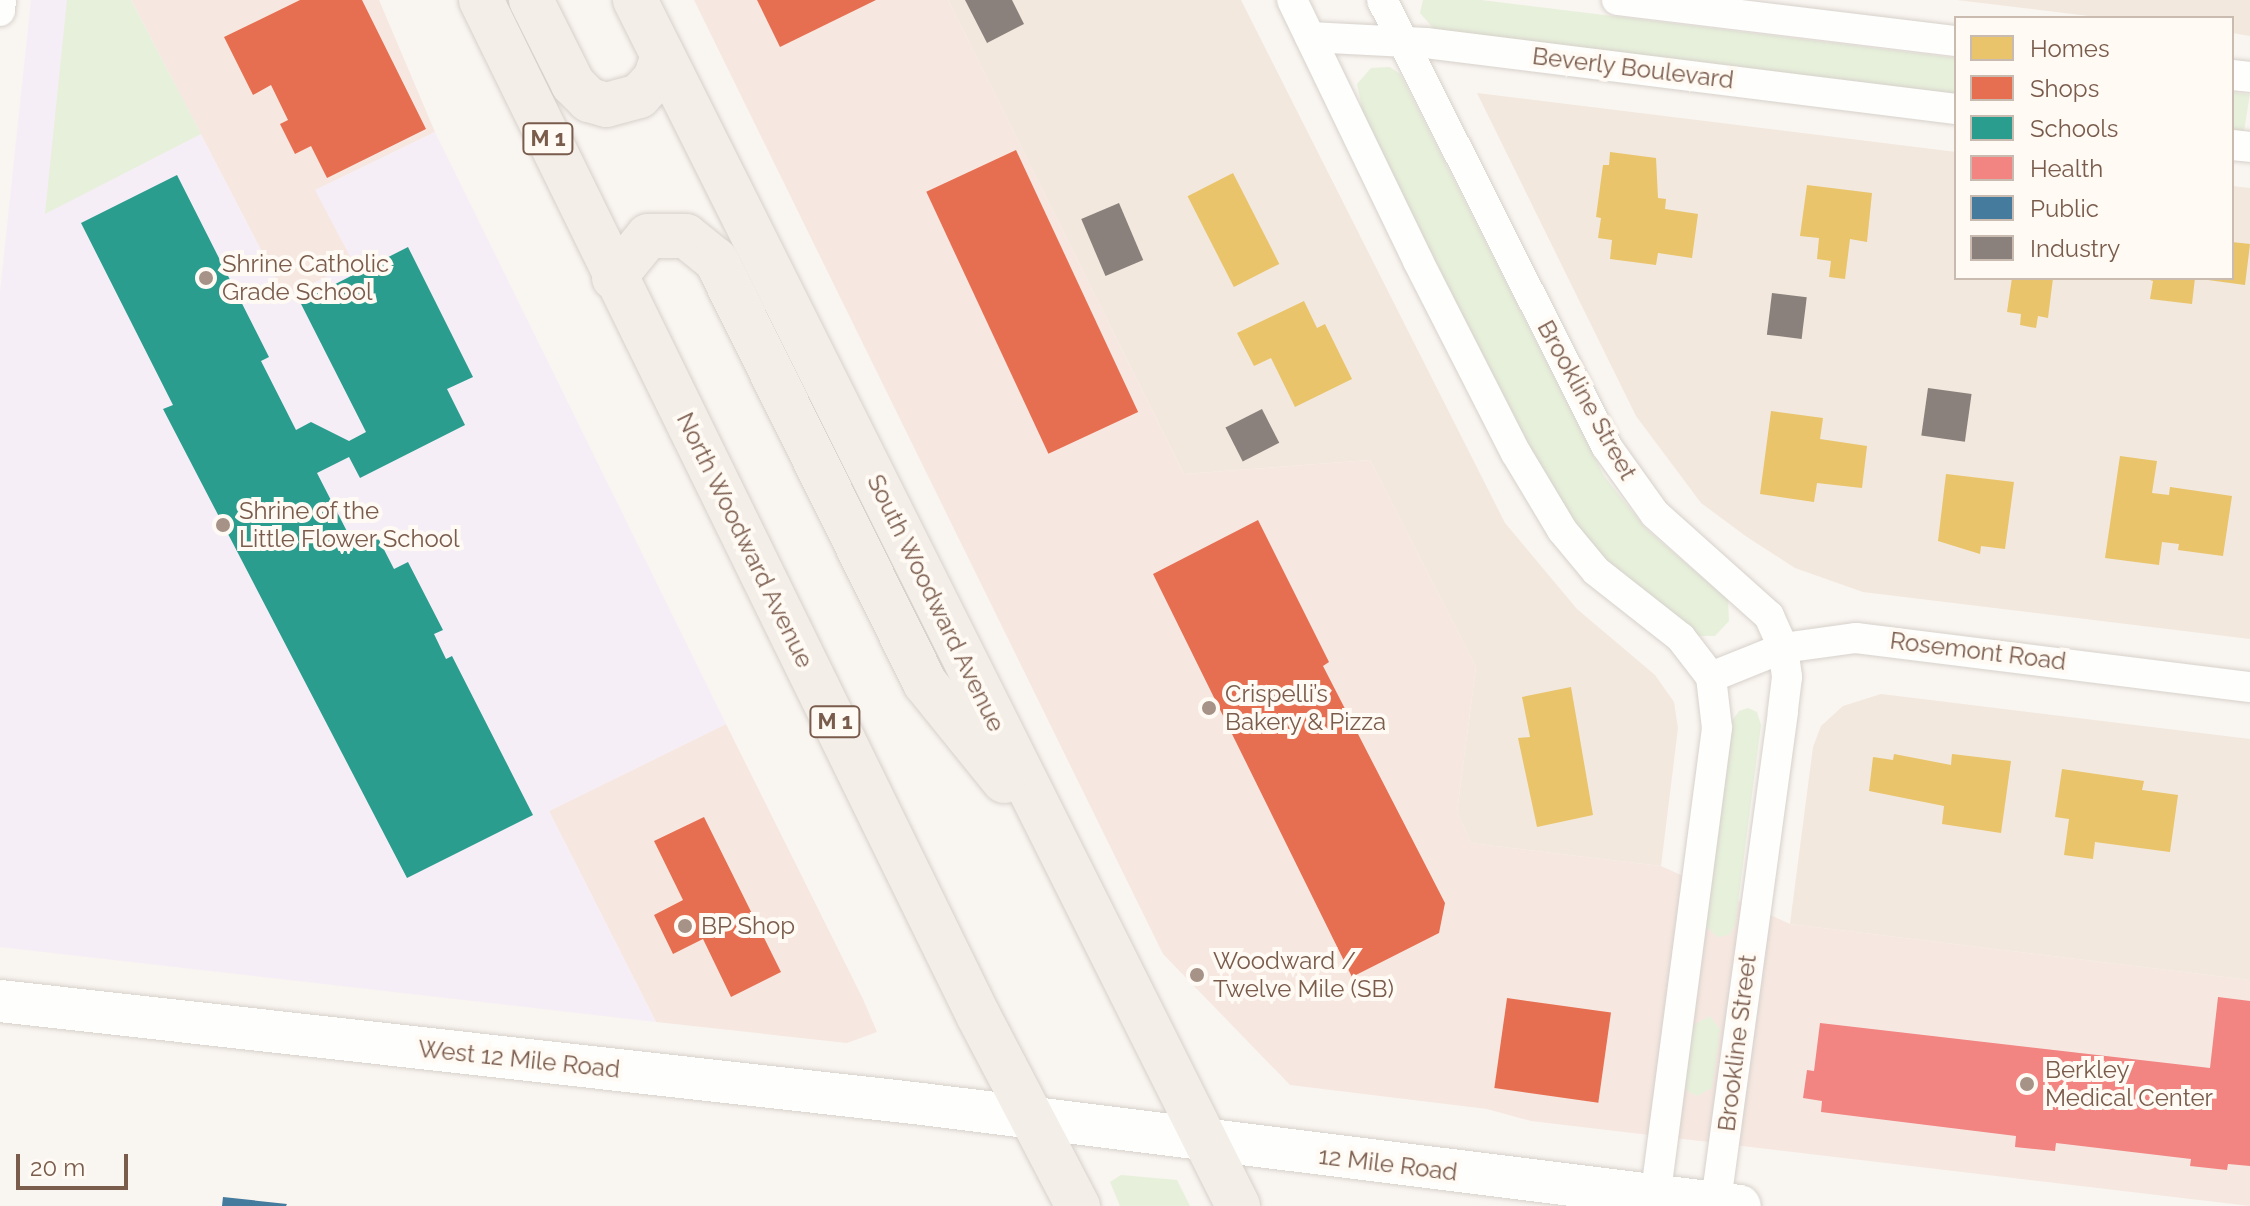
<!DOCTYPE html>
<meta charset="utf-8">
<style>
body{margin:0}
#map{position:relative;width:2250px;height:1206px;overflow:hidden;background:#f9f5f0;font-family:Raleway,sans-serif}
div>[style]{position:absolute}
.residential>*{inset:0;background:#f2e8de}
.commercial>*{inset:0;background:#f6e8e1}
.education>*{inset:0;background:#f6eef6}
.green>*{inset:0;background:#e7f0db;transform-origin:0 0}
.homes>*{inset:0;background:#e9c46a;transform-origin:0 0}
.shops>*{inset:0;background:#e76f51;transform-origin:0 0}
.schools>*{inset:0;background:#2a9d8f}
.health>*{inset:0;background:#f28482}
.public>*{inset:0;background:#457b9d}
.industry>*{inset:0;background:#8a817c;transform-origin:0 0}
.roads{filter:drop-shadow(0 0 2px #d7d1cb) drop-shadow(0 0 2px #d7d1cb)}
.street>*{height:30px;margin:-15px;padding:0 15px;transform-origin:15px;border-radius:15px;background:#fefefd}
.secondary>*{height:42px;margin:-21px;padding:0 21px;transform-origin:21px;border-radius:21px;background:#fefefd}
.primary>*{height:44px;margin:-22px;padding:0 22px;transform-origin:22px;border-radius:22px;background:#f3eee8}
.dots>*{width:22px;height:22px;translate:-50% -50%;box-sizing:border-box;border:4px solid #fffaf3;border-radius:50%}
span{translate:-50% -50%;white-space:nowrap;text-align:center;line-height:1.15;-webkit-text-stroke:8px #fffaf3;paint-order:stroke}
.shield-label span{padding:2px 6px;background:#fffaf3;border:2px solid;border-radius:6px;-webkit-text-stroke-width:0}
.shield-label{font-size:22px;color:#7a5c4d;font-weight:700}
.street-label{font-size:24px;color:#7a5c4d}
.poi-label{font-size:24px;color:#7a5c4d}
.left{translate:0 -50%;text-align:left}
.legend{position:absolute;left:1954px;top:16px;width:280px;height:264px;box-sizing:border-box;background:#fffaf3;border:2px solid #cabbb1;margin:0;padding:10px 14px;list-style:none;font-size:24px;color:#7a5c4d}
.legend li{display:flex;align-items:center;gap:16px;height:40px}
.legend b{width:40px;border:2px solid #cabbb1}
.scale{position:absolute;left:16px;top:1154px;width:112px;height:36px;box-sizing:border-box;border:4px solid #7a5c4d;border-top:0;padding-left:10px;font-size:24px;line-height:28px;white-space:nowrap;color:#7a5c4d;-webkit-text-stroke:6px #fffaf3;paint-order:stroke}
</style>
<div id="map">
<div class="residential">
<i style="clip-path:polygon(948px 0,1241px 0,1505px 523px,1577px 609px,1655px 675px,1674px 702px,1678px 728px,1661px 866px,1471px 843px,1457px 812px,1476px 667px,1370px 460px,1184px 474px)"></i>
<i style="clip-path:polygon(1957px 0,2250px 0,2250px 36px,2232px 33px,2232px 18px,2105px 18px)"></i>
<i style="clip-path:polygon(1477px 93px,1956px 152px,1956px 278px,2232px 278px,2232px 186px,2250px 188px,2250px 639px,1863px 592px,1795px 568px,1747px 537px,1701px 503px,1636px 416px)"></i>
<i style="clip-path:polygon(1881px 694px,2250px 739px,2250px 980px,1790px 924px,1813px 747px,1821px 726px,1843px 706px)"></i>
</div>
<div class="commercial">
<i style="clip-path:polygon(131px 0,379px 0,435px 132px,316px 190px,355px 264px,285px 296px)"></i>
<i style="clip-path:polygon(694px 0,948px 0,1184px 474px,1370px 460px,1476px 667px,1457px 812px,1471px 843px,1661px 866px,1790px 924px,2250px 980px,2250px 1206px,1531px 1121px,1487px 1109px,1290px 1085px,1163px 954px)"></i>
<i style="clip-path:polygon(726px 724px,863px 999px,877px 1032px,847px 1043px,656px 1022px,549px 811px)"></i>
</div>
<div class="education">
<i style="clip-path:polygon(31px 0,131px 0,285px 296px,354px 264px,315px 190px,435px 132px,726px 724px,549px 811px,656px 1022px,0 947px,0 292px)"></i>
</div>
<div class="green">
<i style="clip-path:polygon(67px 0,131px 0,201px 134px,45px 214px)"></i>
<i style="clip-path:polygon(1423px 0,1481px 0,1956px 58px,1956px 95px,1435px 30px,1420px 13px)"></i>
<i style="clip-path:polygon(1390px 67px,1400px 74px,1604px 476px,1646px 529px,1728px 600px,1729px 621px,1715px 636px,1694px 636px,1599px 554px,1562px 507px,1521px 436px,1363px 114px,1357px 84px,1371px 68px)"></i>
<i style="left:2232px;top:92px;width:18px;height:37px;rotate:9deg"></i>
<i style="clip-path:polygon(1748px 708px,1757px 712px,1761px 725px,1735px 926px,1729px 935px,1717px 937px,1706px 926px,1732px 721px,1739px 711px)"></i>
<i style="clip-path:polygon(1710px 1016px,1720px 1029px,1712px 1088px,1697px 1096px,1687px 1091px,1685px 1083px,1692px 1026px)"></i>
<i style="clip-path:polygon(1121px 1175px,1177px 1180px,1190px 1206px,1120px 1206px,1110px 1182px)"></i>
</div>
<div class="homes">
<i style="clip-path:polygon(1610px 152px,1656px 158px,1658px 198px,1666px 199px,1665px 209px,1698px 214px,1692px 258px,1658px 253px,1656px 265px,1610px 259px,1612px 240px,1598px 238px,1601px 218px,1596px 217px,1603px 165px,1609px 165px)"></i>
<i style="left:1233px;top:173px;width:102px;height:51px;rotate:63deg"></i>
<i style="clip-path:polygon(1807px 185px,1872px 193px,1867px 242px,1850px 239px,1845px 279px,1829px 277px,1831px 261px,1817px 259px,1819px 238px,1800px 236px)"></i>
<i style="clip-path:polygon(2232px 242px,2250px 244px,2245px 285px,2208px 280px,2232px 278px)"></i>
<i style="clip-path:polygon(2012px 278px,2053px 278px,2048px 318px,2038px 316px,2036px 328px,2020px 325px,2021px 314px,2007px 312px)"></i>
<i style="clip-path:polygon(2143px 278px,2195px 278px,2192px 304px,2150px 299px,2153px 281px)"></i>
<i style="clip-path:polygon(1304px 301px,1317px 328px,1325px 324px,1352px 379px,1295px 407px,1271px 358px,1254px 366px,1237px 333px)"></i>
<i style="clip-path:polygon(1771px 411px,1823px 418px,1820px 439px,1867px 446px,1862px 488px,1817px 483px,1814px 502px,1760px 494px)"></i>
<i style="clip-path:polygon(2120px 456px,2157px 461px,2152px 493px,2169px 495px,2170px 487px,2232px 496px,2223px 556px,2178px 550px,2179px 544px,2162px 542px,2159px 565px,2105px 558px)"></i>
<i style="clip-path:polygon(1946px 474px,2014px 482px,2005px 549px,1981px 546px,1980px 554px,1938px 541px)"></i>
<i style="clip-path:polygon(1571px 687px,1593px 815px,1537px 827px,1518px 738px,1530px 737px,1522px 697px)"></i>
<i style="clip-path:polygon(1894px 754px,1951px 765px,1952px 754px,2011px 761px,2001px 833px,1942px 824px,1944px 806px,1869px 791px,1873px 757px,1893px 760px)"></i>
<i style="clip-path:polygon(2062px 769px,2144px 781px,2142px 790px,2178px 795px,2170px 852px,2095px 842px,2093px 859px,2064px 855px,2069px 819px,2055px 817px)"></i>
</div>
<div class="shops">
<i style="clip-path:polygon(300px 0,362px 0,426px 129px,327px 178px,311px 146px,295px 154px,280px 124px,288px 120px,271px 85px,253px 95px,224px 37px)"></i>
<i style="clip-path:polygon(757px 0,876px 0,780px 47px)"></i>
<i style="left:1016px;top:150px;width:289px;height:99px;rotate:65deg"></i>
<i style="clip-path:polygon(1258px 520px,1329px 662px,1323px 666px,1445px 903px,1439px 933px,1352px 977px,1153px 574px)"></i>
<i style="clip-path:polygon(704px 817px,781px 972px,731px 997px,703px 939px,673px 954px,654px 915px,683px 900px,654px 841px)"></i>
<i style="left:1507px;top:998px;width:105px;height:91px;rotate:8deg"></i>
</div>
<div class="schools">
<i style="clip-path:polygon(177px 175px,269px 357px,261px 361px,296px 430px,311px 422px,349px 441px,366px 432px,300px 302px,408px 247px,473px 377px,447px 389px,465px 425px,360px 478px,349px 457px,317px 473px,354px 545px,376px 534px,394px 569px,408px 562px,443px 630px,434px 634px,446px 659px,452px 656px,533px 815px,407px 878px,163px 409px,173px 405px,81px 223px)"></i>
</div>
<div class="health">
<i style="clip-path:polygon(2218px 997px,2250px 1001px,2250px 1166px,2228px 1164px,2227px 1170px,2190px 1166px,2191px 1159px,2056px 1143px,2055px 1151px,2015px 1147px,2016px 1136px,1821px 1112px,1822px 1101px,1803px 1098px,1807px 1070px,1814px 1071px,1820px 1023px,2210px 1068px)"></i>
</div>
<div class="public">
<i style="clip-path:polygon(223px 1197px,287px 1204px,286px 1206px,222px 1206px)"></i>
</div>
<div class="industry">
<i style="clip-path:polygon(965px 0,1012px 0,1024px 24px,987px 43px)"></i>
<i style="left:1119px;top:203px;width:62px;height:41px;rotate:67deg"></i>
<i style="left:1772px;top:293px;width:35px;height:42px;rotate:7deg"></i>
<i style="left:1928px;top:388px;width:44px;height:48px;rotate:8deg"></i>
<i style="left:1262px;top:409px;width:38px;height:41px;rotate:63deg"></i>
</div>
<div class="roads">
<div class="street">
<i style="left:1292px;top:0;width:290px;rotate:64.2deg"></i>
<i style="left:1418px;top:261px;width:216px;rotate:63deg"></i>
<i style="left:1516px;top:453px;width:90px;rotate:59.1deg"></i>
<i style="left:1562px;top:530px;width:53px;rotate:50.3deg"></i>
<i style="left:1596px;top:571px;width:108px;rotate:38.2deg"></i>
<i style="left:1681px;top:638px;width:49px;rotate:52.4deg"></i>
<i style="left:1711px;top:677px;width:51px;rotate:83.3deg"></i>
<i style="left:1717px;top:728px;width:472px;rotate:97.5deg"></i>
<i style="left:1382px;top:0;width:500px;rotate:63.28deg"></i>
<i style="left:1607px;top:447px;width:82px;rotate:54.4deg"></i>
<i style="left:1655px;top:514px;width:153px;rotate:41.8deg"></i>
<i style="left:1769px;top:616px;width:35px;rotate:66deg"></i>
<i style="left:1783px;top:648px;width:29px;rotate:82deg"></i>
<i style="left:1787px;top:677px;width:35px;rotate:97deg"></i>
<i style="left:1783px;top:712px;width:496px;rotate:97.8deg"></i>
<i style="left:1617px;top:0;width:341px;rotate:6.9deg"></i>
<i style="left:0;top:11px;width:11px;rotate:-85deg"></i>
<i style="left:1310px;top:37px;width:116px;rotate:3deg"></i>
<i style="left:1426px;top:43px;width:534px;rotate:7.1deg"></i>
<i style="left:2232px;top:75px;width:18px;rotate:6deg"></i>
<i style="left:2232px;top:145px;width:18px;rotate:6deg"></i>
<i style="left:1711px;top:677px;width:78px;rotate:-21.9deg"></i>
<i style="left:1783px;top:648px;width:74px;rotate:-7.8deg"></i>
<i style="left:1856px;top:638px;width:397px;rotate:7.1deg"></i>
</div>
<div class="secondary">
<i style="left:0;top:1001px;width:928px;rotate:6.37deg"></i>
<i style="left:922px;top:1104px;width:824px;rotate:7.11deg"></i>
</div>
<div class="primary">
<i style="left:481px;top:0;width:1130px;rotate:63.91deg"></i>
<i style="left:978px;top:1015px;width:216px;rotate:62.4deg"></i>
<i style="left:531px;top:0;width:94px;rotate:63.4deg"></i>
<i style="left:573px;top:84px;width:23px;rotate:45deg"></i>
<i style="left:589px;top:100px;width:18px;rotate:16deg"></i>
<i style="left:606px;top:105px;width:34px;rotate:-15deg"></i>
<i style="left:639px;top:96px;width:23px;rotate:-47deg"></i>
<i style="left:655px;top:79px;width:24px;rotate:-71deg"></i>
<i style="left:635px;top:0;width:1348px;rotate:63.43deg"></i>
<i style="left:614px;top:278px;width:54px;rotate:-51deg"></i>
<i style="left:648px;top:236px;width:38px"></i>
<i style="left:686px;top:236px;width:38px;rotate:39deg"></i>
<i style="left:716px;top:260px;width:472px;rotate:63.7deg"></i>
<i style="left:925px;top:683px;width:126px;rotate:51.1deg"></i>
</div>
</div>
<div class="dots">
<i style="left:206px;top:278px;background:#a69286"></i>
<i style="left:223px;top:525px;background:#a69286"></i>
<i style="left:1209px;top:708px;background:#a69286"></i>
<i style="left:685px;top:926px;background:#a69286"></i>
<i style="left:1197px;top:975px;background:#a69286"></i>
<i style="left:2027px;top:1084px;background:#a69286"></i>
</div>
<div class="shield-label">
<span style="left:548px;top:139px">M 1</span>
<span style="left:835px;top:722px">M 1</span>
</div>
<div class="street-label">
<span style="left:1633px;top:68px;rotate:7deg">Beverly Boulevard</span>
<span style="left:1587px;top:400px;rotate:61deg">Brookline Street</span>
<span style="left:745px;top:540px;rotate:64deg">North Woodward Avenue</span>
<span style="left:936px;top:603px;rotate:64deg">South Woodward Avenue</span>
<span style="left:1978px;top:651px;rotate:7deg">Rosemont Road</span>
<span style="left:1737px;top:1043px;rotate:-83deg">Brookline Street</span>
<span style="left:519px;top:1059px;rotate:6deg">West 12 Mile Road</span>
<span style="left:1388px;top:1164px;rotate:7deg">12 Mile Road</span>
</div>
<div class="poi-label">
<span class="left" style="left:222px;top:278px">Shrine Catholic<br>Grade School</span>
<span class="left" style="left:239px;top:525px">Shrine of the<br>Little Flower School</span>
<span class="left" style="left:1225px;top:708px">Crispelli’s<br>Bakery &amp; Pizza</span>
<span class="left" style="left:701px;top:926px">BP Shop</span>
<span class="left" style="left:1213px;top:975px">Woodward /<br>Twelve Mile (SB)</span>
<span class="left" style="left:2045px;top:1084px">Berkley<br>Medical Center</span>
</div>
<ul class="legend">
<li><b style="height:22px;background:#e9c46a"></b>Homes</li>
<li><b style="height:22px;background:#e76f51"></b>Shops</li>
<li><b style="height:22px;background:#2a9d8f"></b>Schools</li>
<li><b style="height:22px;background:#f28482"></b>Health</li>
<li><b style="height:22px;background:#457b9d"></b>Public</li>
<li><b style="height:22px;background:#8a817c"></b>Industry</li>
</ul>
<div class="scale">20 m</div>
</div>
